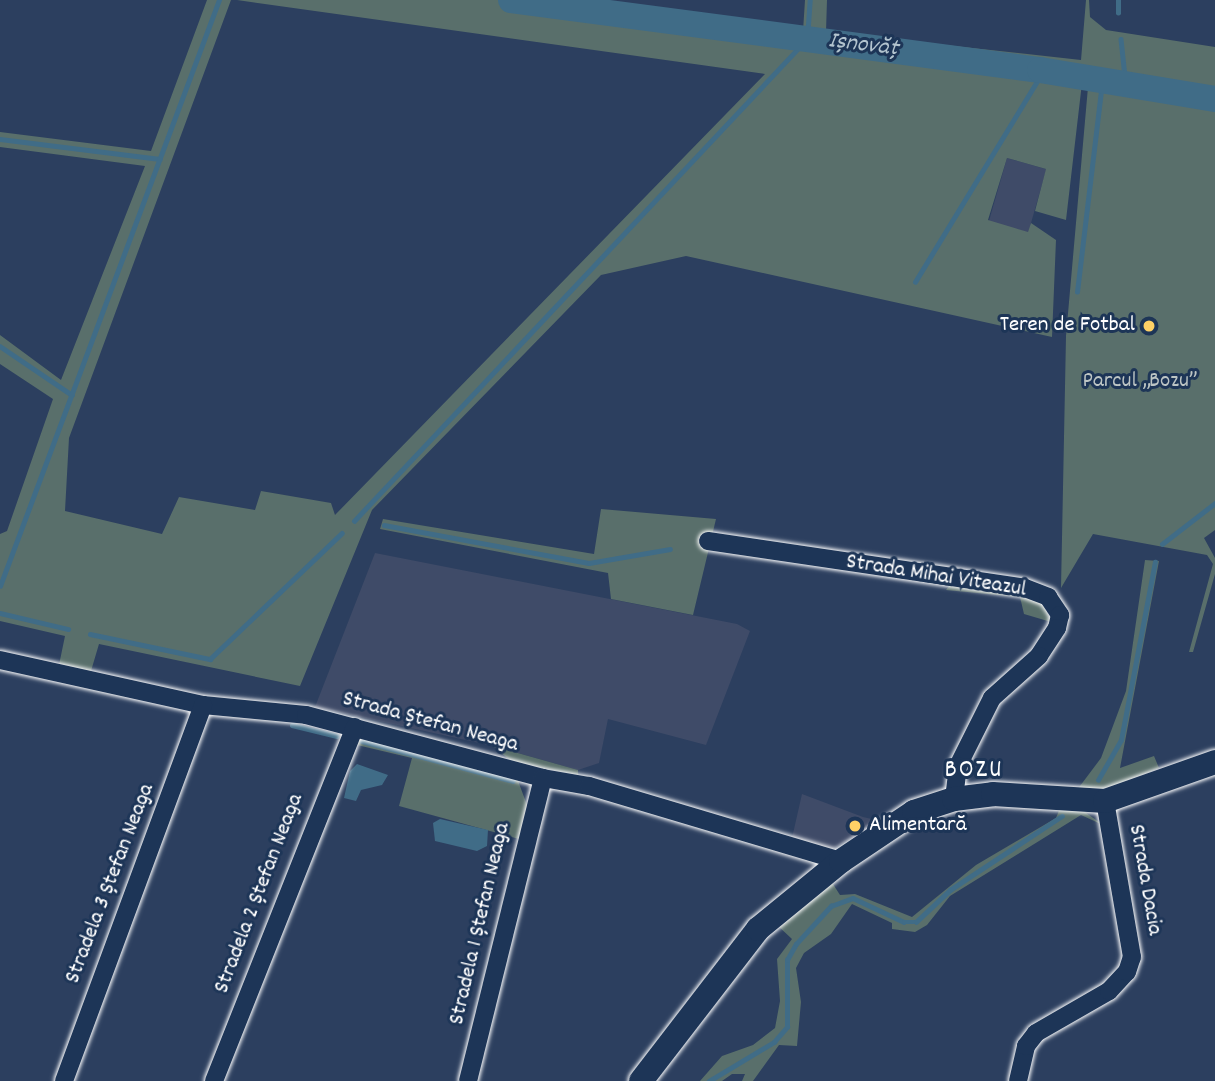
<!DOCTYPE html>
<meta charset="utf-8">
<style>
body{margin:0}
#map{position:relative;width:1215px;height:1081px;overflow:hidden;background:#2c3f5f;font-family:Dekko,sans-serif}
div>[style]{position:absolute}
.built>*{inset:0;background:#3f4b68;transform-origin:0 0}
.green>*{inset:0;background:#596f6b}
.water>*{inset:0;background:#406c87}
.stream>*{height:4.5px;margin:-2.25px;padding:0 2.25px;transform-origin:2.25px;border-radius:2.25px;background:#406c87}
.river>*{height:26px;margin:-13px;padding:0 13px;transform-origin:13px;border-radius:13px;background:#406c87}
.roads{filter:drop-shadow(0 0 2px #fff) drop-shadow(0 0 2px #fff)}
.street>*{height:18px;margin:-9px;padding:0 9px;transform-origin:9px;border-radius:9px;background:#1d3557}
.secondary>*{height:24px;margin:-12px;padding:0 12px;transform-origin:12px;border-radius:12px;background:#1d3557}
.dots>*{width:19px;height:19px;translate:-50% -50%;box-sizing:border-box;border:4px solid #1d3557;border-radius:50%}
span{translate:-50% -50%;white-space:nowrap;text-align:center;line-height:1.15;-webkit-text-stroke:6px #1d3557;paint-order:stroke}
.poi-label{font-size:23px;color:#fff}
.right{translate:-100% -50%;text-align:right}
.left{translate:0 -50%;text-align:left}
.park-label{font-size:23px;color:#bdc5c4}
.street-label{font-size:23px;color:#fff}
.water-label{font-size:24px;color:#b3c4cf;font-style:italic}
.quarter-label{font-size:26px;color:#fff;letter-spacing:2px}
</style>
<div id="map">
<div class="built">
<i style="left:1007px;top:158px;width:41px;height:66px;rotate:16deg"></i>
<i style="clip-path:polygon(375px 553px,737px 624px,750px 631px,706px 745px,608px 719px,599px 763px,578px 770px,493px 746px,315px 707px)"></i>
<i style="clip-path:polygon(802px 794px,863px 817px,880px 821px,831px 850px,792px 838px)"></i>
</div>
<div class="green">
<i style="clip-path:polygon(207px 0,231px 0,69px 438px,65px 511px,162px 534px,179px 497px,255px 510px,261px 491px,331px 503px,335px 515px,765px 74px,237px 0,588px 0,803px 31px,805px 0,827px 0,826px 32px,1081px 60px,1086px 0,1089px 0,1090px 17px,1106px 30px,1215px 47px,1215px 530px,1204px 538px,1215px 558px,1215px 574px,1193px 652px,1189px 652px,1213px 564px,1207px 555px,1093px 534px,1061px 588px,1066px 336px,1088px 87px,1082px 83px,1066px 220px,1035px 211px,1046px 169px,1007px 158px,988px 220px,1028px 232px,1031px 223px,1056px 240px,1052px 337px,686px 256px,601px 275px,372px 510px,300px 686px,99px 644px,91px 671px,59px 665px,65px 636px,0 621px,0 534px,7px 531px,53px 399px,0 364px,0 335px,61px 380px,145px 166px,0 147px,0 132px,151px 151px)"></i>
<i style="clip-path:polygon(601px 509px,716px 519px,693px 615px,611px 599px,608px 573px,380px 529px,383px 519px,594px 554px)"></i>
<i style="clip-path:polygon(1145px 560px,1159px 561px,1120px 768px,1154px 756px,1159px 768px,1103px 791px,1077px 790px,1101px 758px,1126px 691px)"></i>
<i style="clip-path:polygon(950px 585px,1022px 593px,1043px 603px,1051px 622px,1024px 614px,1020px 597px,946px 590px)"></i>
<i style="clip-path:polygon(359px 736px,517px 778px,527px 805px,519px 839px,399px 806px,412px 758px,357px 745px)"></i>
<i style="clip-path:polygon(493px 746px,578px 770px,578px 775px,512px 762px)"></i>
<i style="clip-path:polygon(1060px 808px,1082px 810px,1103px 825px,1081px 815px,950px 896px,927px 925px,915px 932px,892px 929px,892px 923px,852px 904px,831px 934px,804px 953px,796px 968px,801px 1002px,797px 1046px,779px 1045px,753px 1081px,742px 1081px,745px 1074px,732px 1074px,722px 1081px,700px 1081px,722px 1056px,753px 1045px,775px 1028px,780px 1001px,777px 959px,792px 939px,777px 925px,831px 881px,840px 895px,855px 894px,912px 917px,976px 865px,1056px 818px)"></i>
</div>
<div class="water">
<i style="clip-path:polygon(357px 764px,388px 775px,382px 785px,361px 790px,356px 801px,344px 798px,350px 771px)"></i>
<i style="clip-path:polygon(440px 819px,488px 830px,487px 846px,477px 851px,435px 841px,433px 823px)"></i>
</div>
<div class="stream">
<i style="left:1118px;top:13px;width:13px;rotate:-90deg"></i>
<i style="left:1121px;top:39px;width:47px;rotate:83.9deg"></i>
<i style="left:0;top:139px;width:161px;rotate:7.1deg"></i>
<i style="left:915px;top:282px;width:248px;rotate:-58.7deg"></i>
<i style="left:1077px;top:292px;width:212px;rotate:-83.2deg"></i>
<i style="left:0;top:346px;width:87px;rotate:34.2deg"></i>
<i style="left:354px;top:521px;width:661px;rotate:-46.78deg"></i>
<i style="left:807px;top:39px;width:39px;rotate:-86deg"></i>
<i style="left:384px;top:525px;width:208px;rotate:10.5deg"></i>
<i style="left:589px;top:563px;width:82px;rotate:-9.8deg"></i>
<i style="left:1162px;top:544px;width:67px;rotate:-37.7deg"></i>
<i style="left:0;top:586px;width:626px;rotate:-69.51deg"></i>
<i style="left:0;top:613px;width:70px;rotate:13.2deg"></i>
<i style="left:90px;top:634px;width:123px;rotate:11.8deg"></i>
<i style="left:210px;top:659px;width:182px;rotate:-43.7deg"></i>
<i style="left:292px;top:725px;width:46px;rotate:13.7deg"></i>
<i style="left:362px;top:741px;width:156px;rotate:14.8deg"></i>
<i style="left:1098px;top:780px;width:46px;rotate:-60.1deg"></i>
<i style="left:1121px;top:740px;width:181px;rotate:-79.2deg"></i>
<i style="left:709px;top:1081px;width:76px;rotate:-31deg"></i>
<i style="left:774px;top:1042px;width:20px;rotate:-49deg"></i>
<i style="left:787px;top:1027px;width:67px;rotate:-90deg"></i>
<i style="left:787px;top:960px;width:18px;rotate:-61deg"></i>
<i style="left:796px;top:944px;width:52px;rotate:-47.4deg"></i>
<i style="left:831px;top:906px;width:23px;rotate:-20deg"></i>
<i style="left:853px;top:898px;width:56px;rotate:25.2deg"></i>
<i style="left:904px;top:922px;width:12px"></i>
<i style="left:916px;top:922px;width:47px;rotate:-43.3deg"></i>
<i style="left:950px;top:890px;width:134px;rotate:-33.5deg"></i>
</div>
<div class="river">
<i style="left:511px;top:0;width:534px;rotate:7.54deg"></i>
<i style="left:1040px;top:70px;width:177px;rotate:9.4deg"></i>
</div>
<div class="roads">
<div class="street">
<i style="left:708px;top:541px;width:320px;rotate:8.4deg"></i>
<i style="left:1025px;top:588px;width:25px;rotate:21deg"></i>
<i style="left:1048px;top:597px;width:22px;rotate:56deg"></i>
<i style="left:1060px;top:615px;width:13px;rotate:103deg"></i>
<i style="left:1057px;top:628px;width:33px;rotate:123deg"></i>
<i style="left:1039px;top:656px;width:63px;rotate:138.2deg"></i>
<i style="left:992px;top:698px;width:76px;rotate:116.6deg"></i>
<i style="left:958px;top:766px;width:33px;rotate:97deg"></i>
<i style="left:0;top:660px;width:208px;rotate:12.5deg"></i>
<i style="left:203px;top:705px;width:103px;rotate:5.5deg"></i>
<i style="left:306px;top:715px;width:245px;rotate:14.9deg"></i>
<i style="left:543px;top:778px;width:47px;rotate:9.9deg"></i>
<i style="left:589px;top:786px;width:263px;rotate:16.6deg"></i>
<i style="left:64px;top:1081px;width:401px;rotate:-69.7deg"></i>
<i style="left:214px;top:1081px;width:381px;rotate:-68.3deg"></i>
<i style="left:468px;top:1081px;width:312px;rotate:-76.1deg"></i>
<i style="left:1018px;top:1081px;width:36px;rotate:-77deg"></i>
<i style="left:1026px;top:1046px;width:16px;rotate:-52deg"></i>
<i style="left:1036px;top:1033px;width:84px;rotate:-29.9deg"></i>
<i style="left:1109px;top:991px;width:26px;rotate:-47deg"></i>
<i style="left:1127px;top:972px;width:16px;rotate:-72deg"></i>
<i style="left:1132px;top:957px;width:158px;rotate:-99.8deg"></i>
</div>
<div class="secondary">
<i style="left:641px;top:1081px;width:192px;rotate:-52.4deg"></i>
<i style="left:758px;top:929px;width:107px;rotate:-39.3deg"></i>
<i style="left:841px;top:861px;width:88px;rotate:-33.9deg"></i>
<i style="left:914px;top:812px;width:42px;rotate:-18deg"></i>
<i style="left:954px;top:799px;width:39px;rotate:-7deg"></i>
<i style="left:993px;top:794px;width:112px;rotate:3.6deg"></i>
<i style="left:1105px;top:801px;width:117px;rotate:-19.5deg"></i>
</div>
</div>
<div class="dots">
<i style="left:1149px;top:326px;background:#ffd166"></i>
<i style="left:855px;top:826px;background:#ffd166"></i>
</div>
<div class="poi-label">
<span class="right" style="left:1135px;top:326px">Teren de Fotbal</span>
<span class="left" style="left:869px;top:826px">Alimentară</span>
</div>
<div class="park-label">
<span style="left:1140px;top:382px">Parcul „Bozu”</span>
</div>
<div class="street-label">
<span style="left:936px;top:577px;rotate:9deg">Strada Mihai Viteazul</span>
<span style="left:430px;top:723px;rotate:15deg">Strada Ștefan Neaga</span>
<span style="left:1144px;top:880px;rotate:80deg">Strada Dacia</span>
<span style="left:111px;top:884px;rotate:-69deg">Stradela 3 Ștefan Neaga</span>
<span style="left:260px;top:894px;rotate:-69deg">Stradela 2 Ștefan Neaga</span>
<span style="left:481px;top:924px;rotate:-77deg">Stradela 1 Ștefan Neaga</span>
</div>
<div class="water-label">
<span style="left:863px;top:46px;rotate:7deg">Ișnovăț</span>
</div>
<div class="quarter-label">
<span style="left:974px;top:771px">BOZU</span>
</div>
</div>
